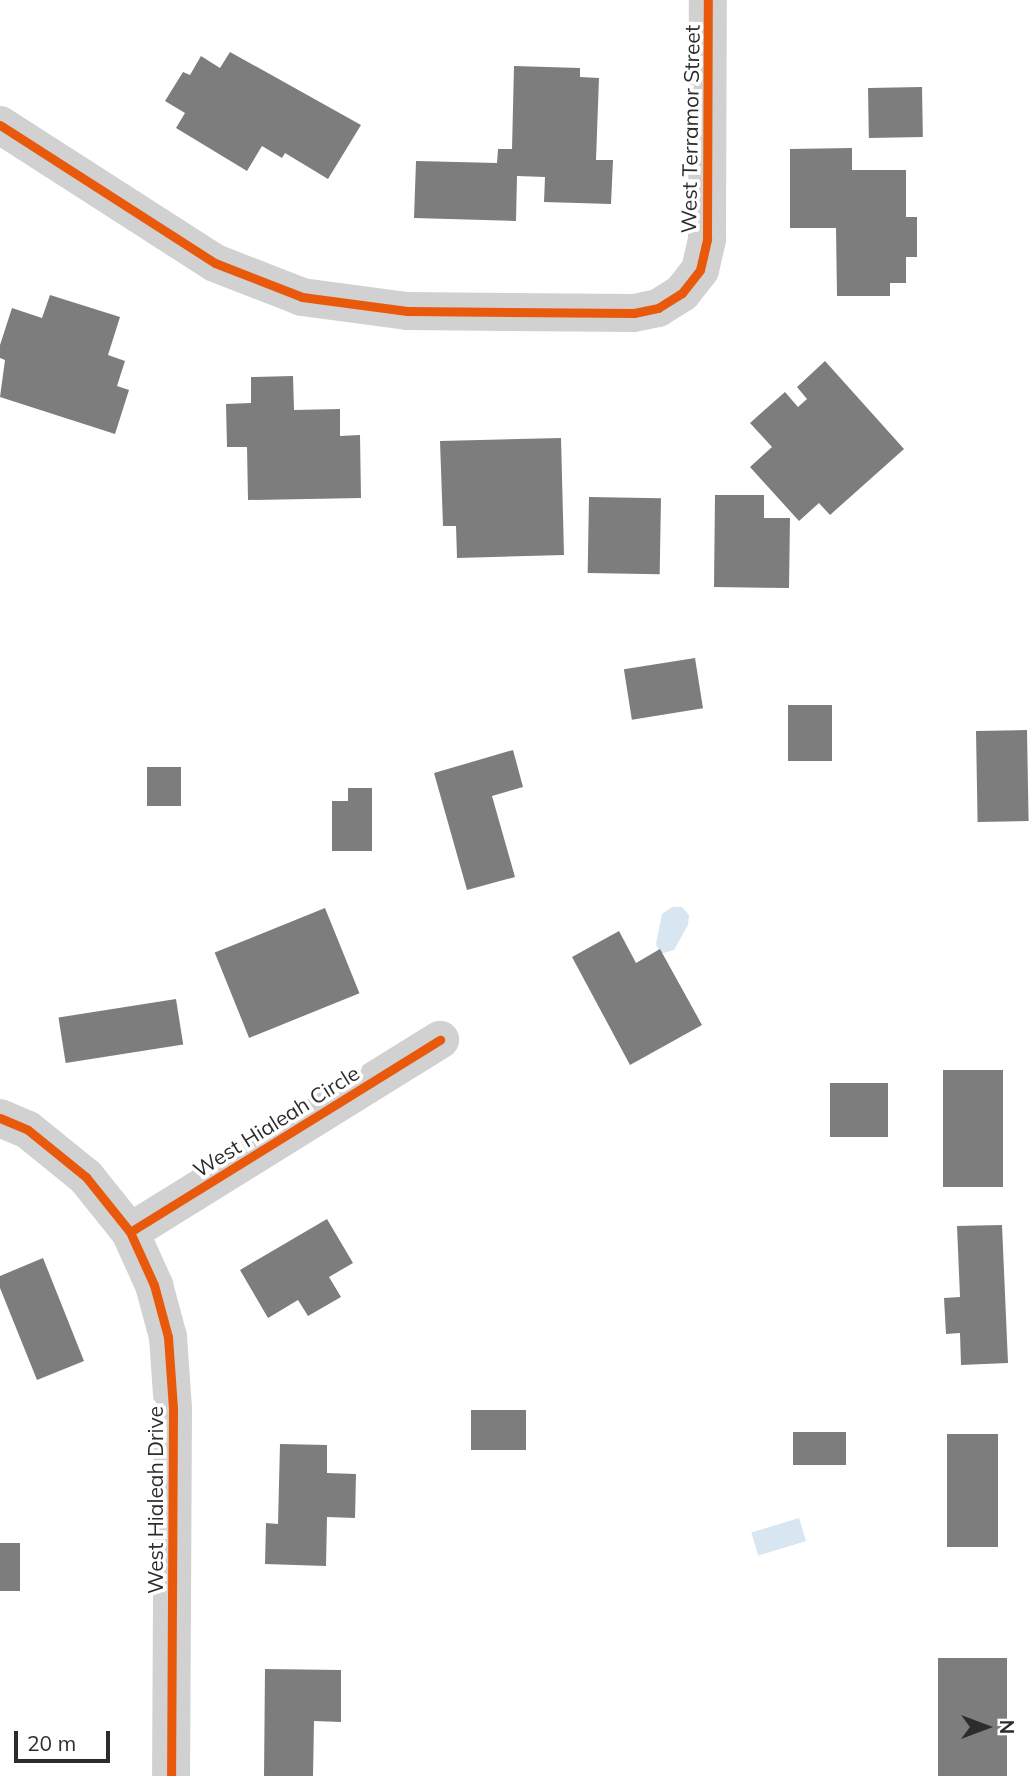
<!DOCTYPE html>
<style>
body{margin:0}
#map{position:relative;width:1035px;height:1776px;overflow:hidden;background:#fff;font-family:Mulish,sans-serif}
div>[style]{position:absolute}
.water>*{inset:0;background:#d7e6f0;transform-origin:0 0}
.building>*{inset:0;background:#7d7d7d;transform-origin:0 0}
.street>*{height:38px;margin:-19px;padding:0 19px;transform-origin:19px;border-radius:19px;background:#d1d1d1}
.cycleway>*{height:9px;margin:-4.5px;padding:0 4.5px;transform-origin:4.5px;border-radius:4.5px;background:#e8590c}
span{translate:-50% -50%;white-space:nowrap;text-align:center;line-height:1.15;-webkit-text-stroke:7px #fff;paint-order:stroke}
.street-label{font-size:21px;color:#2c2c2c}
.north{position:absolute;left:951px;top:1692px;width:70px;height:70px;-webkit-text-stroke:5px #fff;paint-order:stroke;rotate:90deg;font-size:19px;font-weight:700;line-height:28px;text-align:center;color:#2c2c2c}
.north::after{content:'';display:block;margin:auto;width:24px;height:32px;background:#2c2c2c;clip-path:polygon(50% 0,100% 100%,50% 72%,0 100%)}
.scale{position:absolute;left:14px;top:1731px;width:96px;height:32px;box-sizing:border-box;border:4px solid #2c2c2c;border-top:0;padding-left:9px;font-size:21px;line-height:24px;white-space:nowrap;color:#2c2c2c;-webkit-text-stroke:5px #fff;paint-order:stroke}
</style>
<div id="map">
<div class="water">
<i style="clip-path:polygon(672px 907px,682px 907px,689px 915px,688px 925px,674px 950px,660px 954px,656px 944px,662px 914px)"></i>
<i style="left:799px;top:1518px;width:24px;height:50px;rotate:73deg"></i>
</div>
<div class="building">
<i style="clip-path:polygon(230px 52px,361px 125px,328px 179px,285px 153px,282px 158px,262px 146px,247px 171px,176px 128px,185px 113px,165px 101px,183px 72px,190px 75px,201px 56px,220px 68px)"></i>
<i style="clip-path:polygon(514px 66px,580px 68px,580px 77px,599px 78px,596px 160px,613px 160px,611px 204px,544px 202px,545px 177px,517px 176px,516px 221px,414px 218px,416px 161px,497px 163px,498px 149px,512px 149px)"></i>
<i style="left:922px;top:87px;width:50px;height:54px;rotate:89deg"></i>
<i style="clip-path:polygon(852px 148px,852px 170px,906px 170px,906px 217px,917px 217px,917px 257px,906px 257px,906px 283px,890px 283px,890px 296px,837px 296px,836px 228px,790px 228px,790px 149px)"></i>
<i style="clip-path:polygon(50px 295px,120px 317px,108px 355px,125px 361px,117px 386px,129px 390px,115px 434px,0 397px,5px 360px,0 358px,0 345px,12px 308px,42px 318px)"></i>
<i style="clip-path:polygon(825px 361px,904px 449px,830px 515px,819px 503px,799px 521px,750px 467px,772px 447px,750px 423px,785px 392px,798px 407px,807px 399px,797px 387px)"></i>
<i style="clip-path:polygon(293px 376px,294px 410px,340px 409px,340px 436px,360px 435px,361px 498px,248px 500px,247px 447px,227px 447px,226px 404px,251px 403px,251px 377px)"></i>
<i style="clip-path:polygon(561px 438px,564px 555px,457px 558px,456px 526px,443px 526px,440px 441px)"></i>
<i style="clip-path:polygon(715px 495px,764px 495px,764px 518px,790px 518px,789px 588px,714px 587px)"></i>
<i style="left:589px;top:497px;width:72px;height:76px;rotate:1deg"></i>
<i style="left:695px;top:658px;width:51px;height:72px;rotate:81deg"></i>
<i style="left:788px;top:705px;width:44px;height:56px"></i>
<i style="left:1027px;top:730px;width:91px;height:51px;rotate:89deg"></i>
<i style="clip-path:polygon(513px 750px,523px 787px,492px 796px,515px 877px,467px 890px,434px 773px)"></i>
<i style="left:147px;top:767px;width:34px;height:39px"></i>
<i style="clip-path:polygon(348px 788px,372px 788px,372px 851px,332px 851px,332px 801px,348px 801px)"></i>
<i style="left:325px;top:908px;width:92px;height:119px;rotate:68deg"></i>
<i style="clip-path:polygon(619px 931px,636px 963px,660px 949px,702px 1025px,630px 1065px,572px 957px)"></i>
<i style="left:176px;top:999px;width:46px;height:119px;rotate:81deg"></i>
<i style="left:943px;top:1070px;width:60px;height:117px"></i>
<i style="left:830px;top:1083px;width:58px;height:54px"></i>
<i style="clip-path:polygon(327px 1219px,353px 1263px,329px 1277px,341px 1297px,308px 1316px,298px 1300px,268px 1318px,240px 1270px)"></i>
<i style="clip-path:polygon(1002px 1225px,1008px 1363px,961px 1365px,960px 1333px,946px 1334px,944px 1298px,960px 1297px,957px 1226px)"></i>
<i style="clip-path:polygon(43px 1258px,84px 1361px,37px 1380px,0 1288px,0 1276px)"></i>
<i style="left:471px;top:1410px;width:55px;height:40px"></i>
<i style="left:793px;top:1432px;width:53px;height:33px"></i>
<i style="left:947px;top:1434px;width:51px;height:113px"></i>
<i style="clip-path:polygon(280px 1444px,327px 1445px,327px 1473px,356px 1474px,355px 1518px,327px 1517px,326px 1566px,265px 1564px,266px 1523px,278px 1524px)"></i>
<i style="left:0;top:1543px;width:20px;height:48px"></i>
<i style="left:938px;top:1658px;width:69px;height:118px"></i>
<i style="clip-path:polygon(265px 1669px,341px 1670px,341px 1722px,314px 1721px,313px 1776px,264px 1776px)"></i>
</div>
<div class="street">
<i style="left:0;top:125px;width:255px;rotate:32.7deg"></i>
<i style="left:215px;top:263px;width:93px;rotate:21.3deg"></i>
<i style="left:302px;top:297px;width:106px;rotate:7.6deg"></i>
<i style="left:407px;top:311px;width:227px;rotate:0.5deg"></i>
<i style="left:634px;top:313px;width:25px;rotate:-12deg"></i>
<i style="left:658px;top:308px;width:28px;rotate:-32deg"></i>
<i style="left:682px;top:293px;width:29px;rotate:-52deg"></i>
<i style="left:700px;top:270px;width:32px;rotate:-77deg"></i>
<i style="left:707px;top:239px;width:239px;rotate:-89.8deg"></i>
<i style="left:0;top:1118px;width:30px;rotate:23deg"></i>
<i style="left:28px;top:1130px;width:75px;rotate:39deg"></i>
<i style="left:86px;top:1177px;width:70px;rotate:51.3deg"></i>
<i style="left:130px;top:1232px;width:58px;rotate:65.6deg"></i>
<i style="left:154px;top:1285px;width:54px;rotate:74.9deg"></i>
<i style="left:168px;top:1337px;width:71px;rotate:86deg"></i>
<i style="left:173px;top:1408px;width:368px;rotate:90.3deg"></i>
<i style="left:130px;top:1232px;width:365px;rotate:-31.8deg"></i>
</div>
<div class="cycleway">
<i style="left:0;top:125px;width:255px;rotate:32.7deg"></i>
<i style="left:215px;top:263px;width:93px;rotate:21.3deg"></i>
<i style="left:302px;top:297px;width:106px;rotate:7.6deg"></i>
<i style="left:407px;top:311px;width:227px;rotate:0.5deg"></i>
<i style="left:634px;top:313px;width:25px;rotate:-12deg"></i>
<i style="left:658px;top:308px;width:28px;rotate:-32deg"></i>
<i style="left:682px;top:293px;width:29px;rotate:-52deg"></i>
<i style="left:700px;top:270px;width:32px;rotate:-77deg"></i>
<i style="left:707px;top:239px;width:239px;rotate:-89.8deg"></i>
<i style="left:0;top:1118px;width:30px;rotate:23deg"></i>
<i style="left:28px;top:1130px;width:75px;rotate:39deg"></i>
<i style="left:86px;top:1177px;width:70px;rotate:51.3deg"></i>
<i style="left:130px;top:1232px;width:58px;rotate:65.6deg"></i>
<i style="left:154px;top:1285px;width:54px;rotate:74.9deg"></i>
<i style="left:168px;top:1337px;width:71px;rotate:86deg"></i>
<i style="left:173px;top:1408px;width:368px;rotate:90.3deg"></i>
<i style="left:130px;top:1232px;width:365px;rotate:-31.8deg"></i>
</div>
<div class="street-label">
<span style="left:690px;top:129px;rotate:-89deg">West Terramor Street</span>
<span style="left:276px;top:1121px;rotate:-32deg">West Hialeah Circle</span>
<span style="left:155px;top:1500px;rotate:-90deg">West Hialeah Drive</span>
</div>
<div class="north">N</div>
<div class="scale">20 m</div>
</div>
